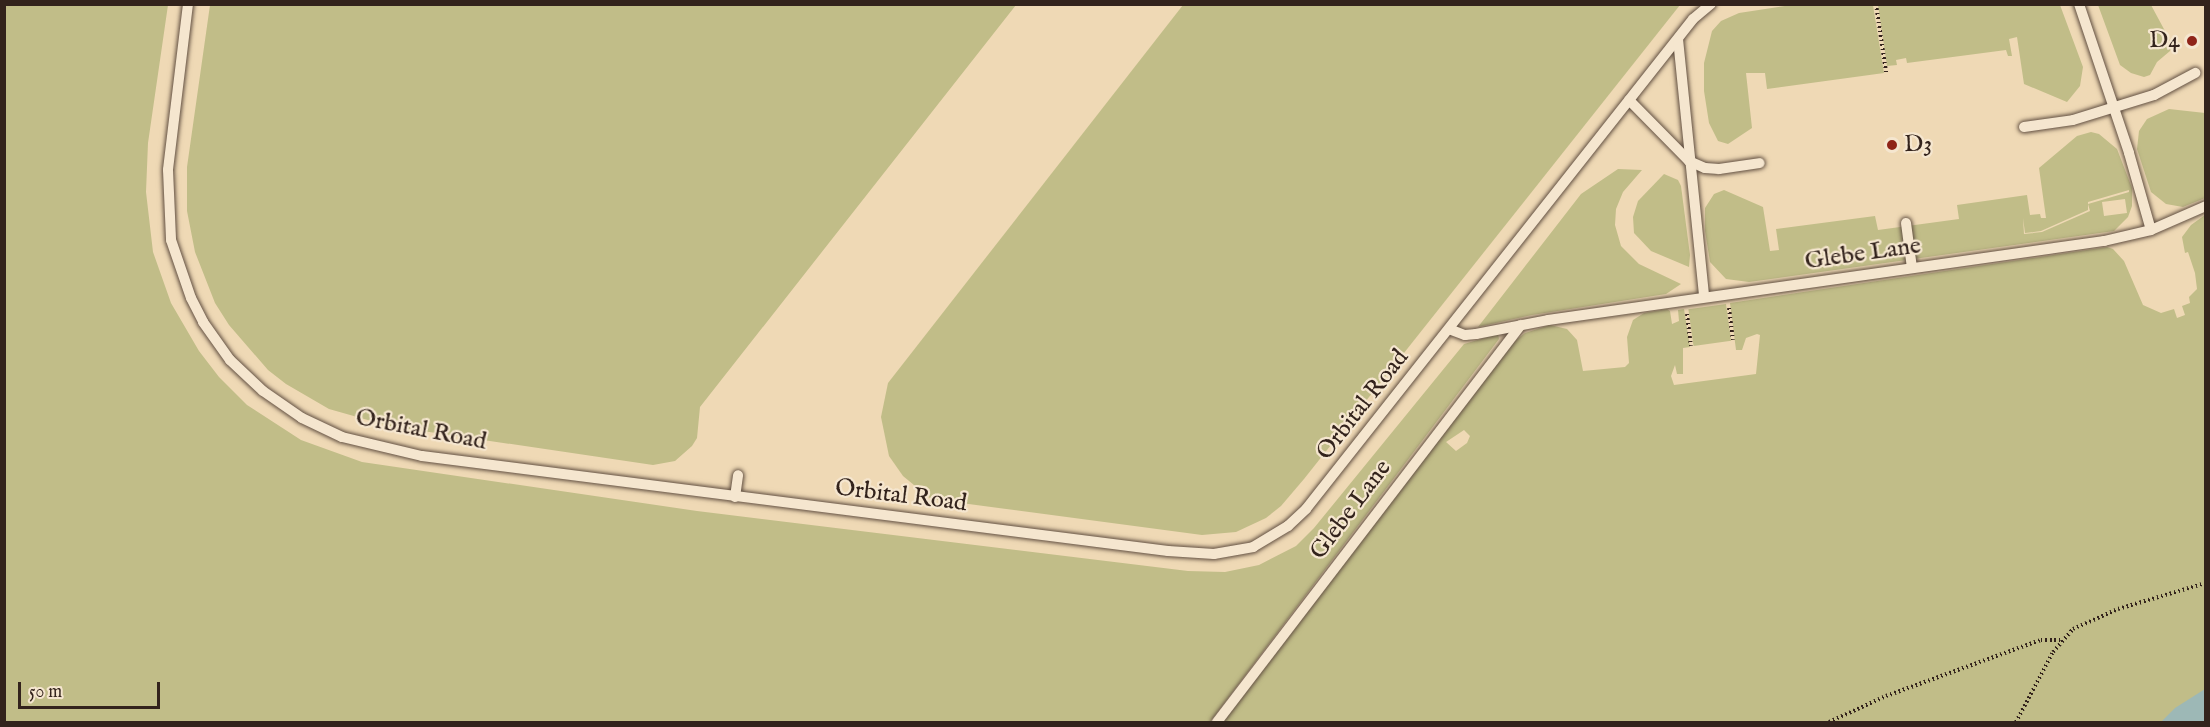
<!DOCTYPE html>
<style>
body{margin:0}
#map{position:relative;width:2210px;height:727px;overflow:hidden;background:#efd9b5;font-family:"IM FELL English",serif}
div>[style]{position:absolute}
.green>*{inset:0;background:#c1bd88;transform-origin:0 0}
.water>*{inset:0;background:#9db8b6}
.path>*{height:4px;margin-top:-2px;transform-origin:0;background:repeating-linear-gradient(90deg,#33231c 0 1.5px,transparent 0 4.5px)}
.roads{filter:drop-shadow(0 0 2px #625042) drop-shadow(0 0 2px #625042)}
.service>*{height:10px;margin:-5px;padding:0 5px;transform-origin:5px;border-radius:5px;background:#f5e6cf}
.dots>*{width:16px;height:16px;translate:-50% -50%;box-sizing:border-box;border:3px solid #f5e6cf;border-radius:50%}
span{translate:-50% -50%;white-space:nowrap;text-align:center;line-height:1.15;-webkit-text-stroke:4.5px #f5e6cf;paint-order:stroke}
.poi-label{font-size:24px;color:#33231c}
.right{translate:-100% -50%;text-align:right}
.left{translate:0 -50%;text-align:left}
.street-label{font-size:24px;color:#33231c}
.frame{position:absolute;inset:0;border:6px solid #33231c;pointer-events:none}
.scale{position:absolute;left:18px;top:682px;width:142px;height:27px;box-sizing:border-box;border:3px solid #33231c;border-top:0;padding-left:8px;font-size:18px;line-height:21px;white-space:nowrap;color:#33231c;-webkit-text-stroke:4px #f5e6cf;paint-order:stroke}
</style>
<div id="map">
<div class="green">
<i style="clip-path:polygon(1798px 4px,1873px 5px,1884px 73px,1767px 89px,1765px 73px,1746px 73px,1752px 128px,1728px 144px,1718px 141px,1709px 123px,1704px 91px,1704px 63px,1712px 31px,1721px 21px,1739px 13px)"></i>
<i style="clip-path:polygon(4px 5px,168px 5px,148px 143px,146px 192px,153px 252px,171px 303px,199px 351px,219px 377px,247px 405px,301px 440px,362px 462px,697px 511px,1188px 571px,1225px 572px,1259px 565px,1296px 546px,1314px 528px,1464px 344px,1498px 334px,1499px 339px,1210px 722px,4px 722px)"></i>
<i style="clip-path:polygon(210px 5px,210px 4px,1016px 5px,700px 407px,697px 438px,692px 446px,675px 461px,653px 465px,389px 426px,329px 409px,286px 384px,268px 370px,229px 325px,215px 303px,195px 252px,187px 211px,187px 167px)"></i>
<i style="clip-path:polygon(1183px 5px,1680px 5px,1304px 479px,1281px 506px,1266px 518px,1236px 532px,1202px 535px,931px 499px,903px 476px,889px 456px,881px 417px,888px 383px)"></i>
<i style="clip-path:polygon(1878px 5px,2060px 5px,2083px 67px,2080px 86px,2067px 102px,2024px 84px,2017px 37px,2009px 39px,2012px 56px,2008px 56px,2006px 50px,1907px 63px,1906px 58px,1896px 60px,1897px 65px,1887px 66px)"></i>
<i style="clip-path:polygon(2098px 5px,2151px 5px,2172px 44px,2170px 51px,2157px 62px,2150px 75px,2144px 77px,2131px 73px,2120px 65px)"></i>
<i style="clip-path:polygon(2169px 109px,2205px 113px,2205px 198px,2183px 207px,2166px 204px,2151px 192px,2137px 149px,2139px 131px,2147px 119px)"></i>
<i style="clip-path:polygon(evenodd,2091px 132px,2099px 134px,2117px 149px,2132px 188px,2132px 206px,2128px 217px,2114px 231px,1749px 282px,1726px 279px,1710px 262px,1705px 231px,1705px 208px,1714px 194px,1724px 190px,1763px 207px,1770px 251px,1779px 250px,1776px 229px,1875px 216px,1878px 230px,1959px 219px,1957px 205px,2027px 195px,2030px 215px,2040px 214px,2041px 218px,2046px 218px,2039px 168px,2077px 136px,2091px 132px,2129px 190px,2129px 192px,2088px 204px,2090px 211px,2042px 232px,2024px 234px,2023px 218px,2025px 233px,2041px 231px,2088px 210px,2088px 202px,2129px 190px,2091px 132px,2125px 199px,2127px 213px,2104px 216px,2102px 202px,2125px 199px)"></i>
<i style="clip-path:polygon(1618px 169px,1642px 170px,1623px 192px,1616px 209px,1615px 225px,1621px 246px,1639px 264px,1681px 284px,1666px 294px,1532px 315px,1478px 327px,1581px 194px)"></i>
<i style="clip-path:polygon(1664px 174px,1678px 180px,1681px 186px,1690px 255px,1689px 267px,1651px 251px,1634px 233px,1633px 217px,1638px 201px)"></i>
<i style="clip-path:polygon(evenodd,2205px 215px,2205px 722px,1222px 722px,1515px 341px,1525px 333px,1550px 325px,1567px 329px,1577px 340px,1583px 371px,1625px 367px,1629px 363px,1627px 337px,1633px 320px,1644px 313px,1667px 309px,1670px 311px,1672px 324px,1679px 321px,1678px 310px,1684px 309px,1690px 347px,1683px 348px,1683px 374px,1677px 374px,1675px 365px,1671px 376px,1674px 385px,1756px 374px,1760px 335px,1757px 334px,1746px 338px,1742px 350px,1736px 350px,1730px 303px,2107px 247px,2113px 249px,2124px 261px,2143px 305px,2161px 313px,2174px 309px,2177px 318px,2185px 315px,2182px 306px,2190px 303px,2189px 297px,2197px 289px,2195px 273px,2188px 252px,2185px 253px,2182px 237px,2191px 225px,2205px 215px,1464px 430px,1470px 436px,1467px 443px,1456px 451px,1446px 442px,1464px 430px)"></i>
<i style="left:1726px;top:304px;width:37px;height:38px;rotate:82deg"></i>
</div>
<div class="water">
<i style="clip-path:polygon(2205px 689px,2205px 722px,2161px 722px,2175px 708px)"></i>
</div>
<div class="path">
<i style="left:1876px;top:4px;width:69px;rotate:81.6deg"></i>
<i style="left:1729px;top:308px;width:32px;rotate:83deg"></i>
<i style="left:1687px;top:314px;width:32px;rotate:83deg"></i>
<i style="left:1829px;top:722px;width:63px;rotate:-24.5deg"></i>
<i style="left:1886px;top:696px;width:165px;rotate:-19.9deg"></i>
<i style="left:2041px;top:640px;width:21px"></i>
<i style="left:2016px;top:722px;width:79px;rotate:-62.1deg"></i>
<i style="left:2053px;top:652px;width:30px;rotate:-49deg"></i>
<i style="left:2073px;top:629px;width:49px;rotate:-24deg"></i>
<i style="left:2118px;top:609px;width:92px;rotate:-16.5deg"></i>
</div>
<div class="roads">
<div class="service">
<i style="left:188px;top:4px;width:167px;rotate:96.9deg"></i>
<i style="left:168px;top:170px;width:70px;rotate:87.5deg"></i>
<i style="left:171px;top:240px;width:61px;rotate:71deg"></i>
<i style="left:191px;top:298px;width:27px;rotate:63deg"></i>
<i style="left:203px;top:322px;width:47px;rotate:54.6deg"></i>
<i style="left:230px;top:360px;width:45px;rotate:43.2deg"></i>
<i style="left:263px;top:391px;width:47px;rotate:34.7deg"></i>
<i style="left:302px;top:418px;width:44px;rotate:25.4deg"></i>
<i style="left:342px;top:437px;width:82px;rotate:13.4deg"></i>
<i style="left:422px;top:456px;width:752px;rotate:7.26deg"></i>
<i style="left:1168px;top:551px;width:46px;rotate:3.7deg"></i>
<i style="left:1214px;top:554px;width:40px;rotate:-10deg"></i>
<i style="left:1253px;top:547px;width:41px;rotate:-31deg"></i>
<i style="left:1288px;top:526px;width:25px;rotate:-43deg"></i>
<i style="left:1306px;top:509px;width:624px;rotate:-51.7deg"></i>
<i style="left:1693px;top:19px;width:23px;rotate:-40deg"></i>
<i style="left:2079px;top:4px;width:157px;rotate:71.4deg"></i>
<i style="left:2129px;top:153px;width:80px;rotate:74.1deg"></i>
<i style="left:1678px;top:39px;width:259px;rotate:84.2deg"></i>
<i style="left:1629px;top:100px;width:86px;rotate:45.5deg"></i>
<i style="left:1689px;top:161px;width:17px;rotate:24deg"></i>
<i style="left:1705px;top:168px;width:14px;rotate:4deg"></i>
<i style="left:1719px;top:169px;width:41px;rotate:-8.3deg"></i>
<i style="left:2024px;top:127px;width:49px;rotate:-8.1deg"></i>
<i style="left:2073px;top:120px;width:85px;rotate:-17.2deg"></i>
<i style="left:2154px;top:95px;width:47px;rotate:-28.2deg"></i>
<i style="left:1906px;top:223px;width:45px;rotate:82.4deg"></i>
<i style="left:1449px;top:329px;width:17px;rotate:21deg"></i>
<i style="left:1465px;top:335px;width:11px;rotate:-5deg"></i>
<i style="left:1476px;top:334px;width:73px;rotate:-11deg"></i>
<i style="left:1548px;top:320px;width:562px;rotate:-8.09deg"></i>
<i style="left:2104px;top:241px;width:48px;rotate:-13.2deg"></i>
<i style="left:2151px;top:230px;width:60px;rotate:-23.6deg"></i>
<i style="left:735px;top:497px;width:22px;rotate:-82deg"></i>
<i style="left:1217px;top:722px;width:500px;rotate:-52.56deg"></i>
</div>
</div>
<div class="dots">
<i style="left:2192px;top:41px;background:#8f2418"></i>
<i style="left:1892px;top:145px;background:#8f2418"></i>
</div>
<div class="poi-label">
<span class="right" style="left:2180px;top:41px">D4</span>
<span class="left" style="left:1904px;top:145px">D3</span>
</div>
<div class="street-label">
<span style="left:1863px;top:254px;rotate:-8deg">Glebe Lane</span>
<span style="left:1363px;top:405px;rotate:-52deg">Orbital Road</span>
<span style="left:421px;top:430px;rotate:11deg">Orbital Road</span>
<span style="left:901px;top:496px;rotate:7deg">Orbital Road</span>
<span style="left:1351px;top:510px;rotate:-53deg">Glebe Lane</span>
</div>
<div class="frame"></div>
<div class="scale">50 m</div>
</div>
